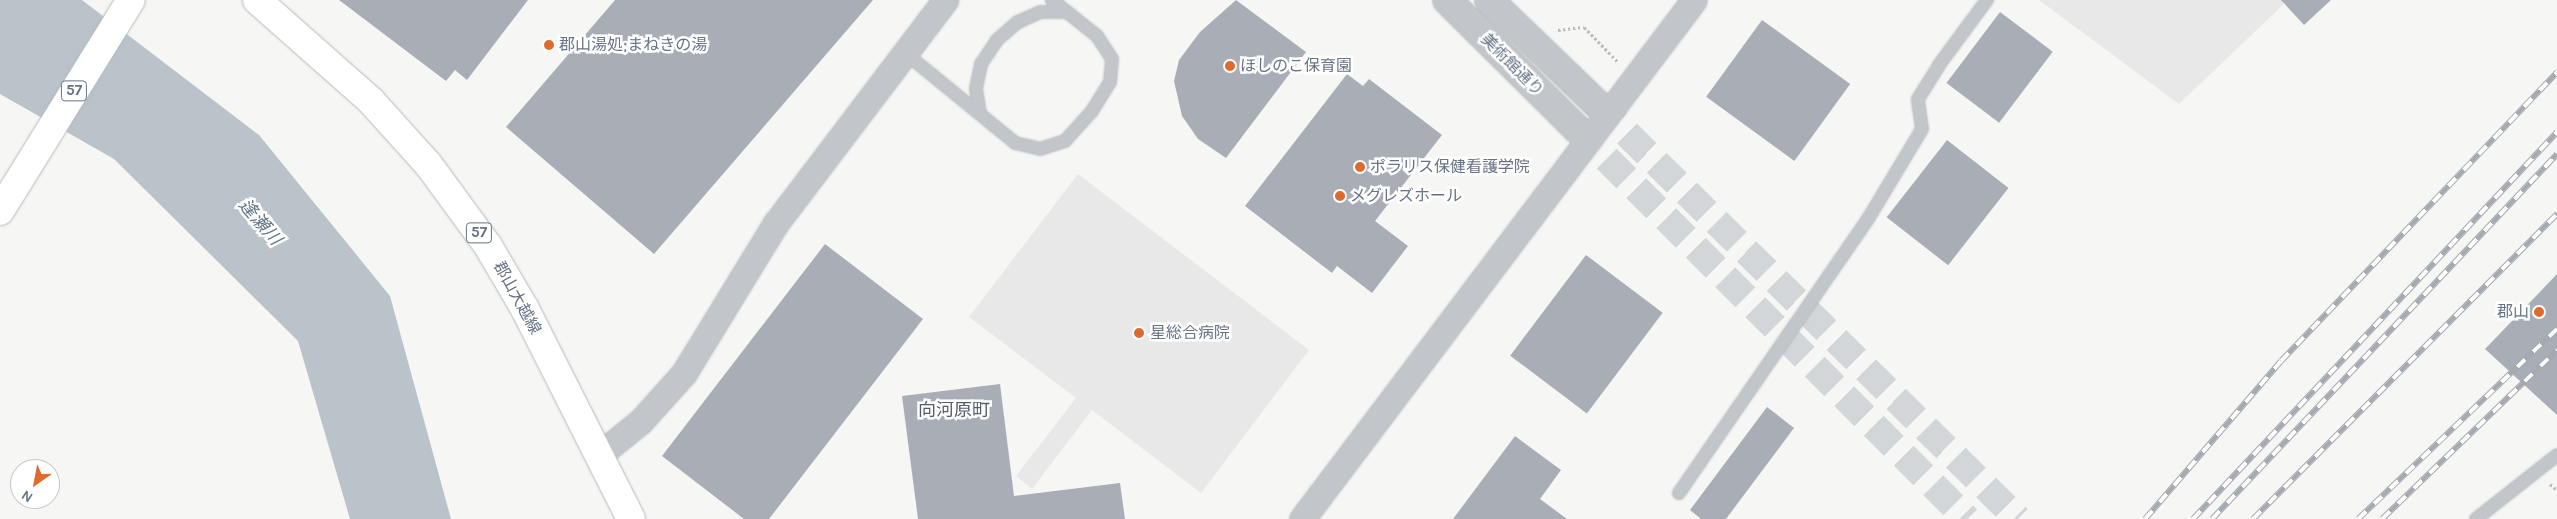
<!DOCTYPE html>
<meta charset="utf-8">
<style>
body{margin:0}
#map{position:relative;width:2557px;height:519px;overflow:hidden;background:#f6f7f4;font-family:Karla,"Noto Sans JP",sans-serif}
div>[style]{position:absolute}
.built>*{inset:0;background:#e7e8e7}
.water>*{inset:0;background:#bac3c9}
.building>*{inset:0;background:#a9aeb6;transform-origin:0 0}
.tertiary-tunnel>*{height:28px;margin-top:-14px;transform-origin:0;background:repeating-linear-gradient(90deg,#d2d6d8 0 28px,transparent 0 42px)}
.path>*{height:3px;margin-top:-1.5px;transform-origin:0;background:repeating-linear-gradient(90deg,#babcbf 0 2.5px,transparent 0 5px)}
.roads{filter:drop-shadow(0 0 1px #b5b9bd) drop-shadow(0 0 1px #b5b9bd)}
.service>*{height:12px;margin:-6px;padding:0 6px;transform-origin:6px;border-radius:6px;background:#c2c5c9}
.minor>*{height:25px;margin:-12.5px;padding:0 12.5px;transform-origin:12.5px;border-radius:12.5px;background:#c2c5c9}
.tertiary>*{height:28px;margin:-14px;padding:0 14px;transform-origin:14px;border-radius:14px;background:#c2c5c9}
.primary>*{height:28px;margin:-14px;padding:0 14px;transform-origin:14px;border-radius:14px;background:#fff}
.rail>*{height:5.5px;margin-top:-2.75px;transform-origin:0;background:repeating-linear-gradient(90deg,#fff 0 11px,#a5a9b0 0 22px);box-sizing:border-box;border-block:1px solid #a5a9b0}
.dots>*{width:14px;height:14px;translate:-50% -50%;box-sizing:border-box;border:2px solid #fff;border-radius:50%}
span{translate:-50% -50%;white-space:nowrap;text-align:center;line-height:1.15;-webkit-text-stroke:5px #fff;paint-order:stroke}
.shield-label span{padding:1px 4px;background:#fff;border:1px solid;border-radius:4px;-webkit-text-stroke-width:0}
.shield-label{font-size:15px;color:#677384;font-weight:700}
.poi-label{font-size:16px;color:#677384}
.left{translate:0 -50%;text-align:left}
.right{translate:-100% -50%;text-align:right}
.street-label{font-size:16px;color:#677384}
.water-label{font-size:18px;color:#637480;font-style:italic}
.neighbourhood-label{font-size:18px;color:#545d69}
.north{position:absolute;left:10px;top:459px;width:50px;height:50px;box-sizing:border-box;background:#fff;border:1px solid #c2c7ce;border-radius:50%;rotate:213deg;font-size:14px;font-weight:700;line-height:20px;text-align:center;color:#677384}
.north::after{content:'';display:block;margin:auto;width:18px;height:22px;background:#dd6b2d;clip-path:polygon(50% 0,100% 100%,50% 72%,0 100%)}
</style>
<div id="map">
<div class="built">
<i style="clip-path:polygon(2039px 0,2288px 0,2179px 104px)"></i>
<i style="clip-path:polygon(1078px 174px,1309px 350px,1201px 493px,1092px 410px,1032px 489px,1016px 476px,1076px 398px,969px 317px)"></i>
</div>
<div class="water">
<i style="clip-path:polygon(0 0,82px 0,259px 135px,390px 296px,451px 519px,350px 519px,298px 341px,114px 159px,0 94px)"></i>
</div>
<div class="building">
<i style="clip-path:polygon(339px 0,528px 0,467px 80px,455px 70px,446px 81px)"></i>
<i style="clip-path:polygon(615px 0,873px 0,654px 254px,506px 127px)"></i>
<i style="clip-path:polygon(1236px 0,1306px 52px,1226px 158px,1198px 139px,1182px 116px,1174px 81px,1179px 60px,1200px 32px)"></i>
<i style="clip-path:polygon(2281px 0,2331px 0,2304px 25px)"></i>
<i style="left:2000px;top:12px;width:66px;height:89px;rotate:37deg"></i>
<i style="left:1762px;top:20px;width:109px;height:95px;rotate:36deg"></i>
<i style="clip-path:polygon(1347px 74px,1363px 86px,1369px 79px,1442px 135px,1375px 221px,1408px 246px,1372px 293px,1337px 266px,1332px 273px,1245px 206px)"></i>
<i style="left:1947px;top:140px;width:78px;height:98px;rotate:38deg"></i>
<i style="clip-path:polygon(825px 244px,923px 319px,769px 519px,744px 519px,662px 456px)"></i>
<i style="left:1586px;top:255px;width:96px;height:126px;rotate:37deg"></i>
<i style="clip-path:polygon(2557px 274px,2557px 415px,2485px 349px)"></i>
<i style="clip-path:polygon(1000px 384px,1014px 496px,1120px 483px,1125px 519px,918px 519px,902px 396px)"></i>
<i style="clip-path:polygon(1767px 407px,1794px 428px,1726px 519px,1701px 519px,1690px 510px)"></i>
<i style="clip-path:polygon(1515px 436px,1561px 470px,1540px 499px,1567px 519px,1453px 519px)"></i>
</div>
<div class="tertiary-tunnel">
<i style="left:1597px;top:104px;width:591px;rotate:44.59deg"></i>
<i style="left:1577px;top:129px;width:552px;rotate:45deg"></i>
</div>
<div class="path">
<i style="left:1558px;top:30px;width:26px;rotate:-7deg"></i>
<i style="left:1584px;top:27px;width:49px;rotate:45.8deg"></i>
<i style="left:2550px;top:484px;width:9px;rotate:41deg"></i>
</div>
<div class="roads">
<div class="service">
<i style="left:904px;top:52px;width:144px;rotate:39.3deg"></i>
<i style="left:1015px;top:143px;width:26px;rotate:13deg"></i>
<i style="left:1040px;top:149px;width:26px;rotate:-18deg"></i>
<i style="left:1065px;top:141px;width:40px;rotate:-48deg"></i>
<i style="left:1092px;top:111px;width:34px;rotate:-58deg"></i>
<i style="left:1110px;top:82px;width:23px;rotate:-85deg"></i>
<i style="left:1112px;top:59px;width:27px;rotate:-123deg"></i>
<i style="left:1097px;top:36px;width:58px;rotate:-141.3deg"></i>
<i style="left:980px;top:114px;width:26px;rotate:-99deg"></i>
<i style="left:976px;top:88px;width:25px;rotate:-78deg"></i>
<i style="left:981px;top:64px;width:29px;rotate:-56deg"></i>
<i style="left:997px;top:40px;width:28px;rotate:-41deg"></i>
<i style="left:1018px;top:22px;width:24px;rotate:-24deg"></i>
<i style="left:1040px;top:12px;width:27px"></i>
<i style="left:1679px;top:493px;width:333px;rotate:-55.4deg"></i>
<i style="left:1868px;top:219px;width:105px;rotate:-59deg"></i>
<i style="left:1922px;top:129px;width:30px;rotate:-98deg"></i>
<i style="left:1918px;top:99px;width:40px;rotate:-58deg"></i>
<i style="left:1939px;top:65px;width:81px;rotate:-53.6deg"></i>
<i style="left:2476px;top:519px;width:103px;rotate:-38.3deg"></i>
</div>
<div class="minor">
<i style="left:599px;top:455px;width:54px;rotate:-39deg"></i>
<i style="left:641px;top:421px;width:64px;rotate:-48.1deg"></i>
<i style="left:684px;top:373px;width:176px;rotate:-58.5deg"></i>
<i style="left:776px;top:223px;width:280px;rotate:-52.8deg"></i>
<i style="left:1302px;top:519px;width:650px;rotate:-52.94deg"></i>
</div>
<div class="tertiary">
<i style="left:1447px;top:0;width:183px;rotate:44.8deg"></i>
<i style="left:1489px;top:0;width:150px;rotate:43.9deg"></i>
</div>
<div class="primary">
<i style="left:257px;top:0;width:152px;rotate:41.5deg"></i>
<i style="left:371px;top:101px;width:85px;rotate:47.9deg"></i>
<i style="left:428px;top:164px;width:102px;rotate:53.8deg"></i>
<i style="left:488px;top:246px;width:73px;rotate:59.6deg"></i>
<i style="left:525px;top:309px;width:235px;rotate:63.2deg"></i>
<i style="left:0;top:211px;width:248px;rotate:-58.2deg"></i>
</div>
</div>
<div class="rail">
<i style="left:2145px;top:519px;width:208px;rotate:-49.3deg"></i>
<i style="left:2281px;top:361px;width:400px;rotate:-46.3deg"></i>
<i style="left:2193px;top:519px;width:531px;rotate:-46.75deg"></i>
<i style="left:2212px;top:519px;width:502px;rotate:-46.61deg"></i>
<i style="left:2253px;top:519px;width:431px;rotate:-45.1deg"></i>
<i style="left:2358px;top:519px;width:275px;rotate:-43.7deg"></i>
<i style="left:2382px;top:519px;width:243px;rotate:-44deg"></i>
</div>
<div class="dots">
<i style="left:549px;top:45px;background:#dd6b2d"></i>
<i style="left:1230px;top:66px;background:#dd6b2d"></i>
<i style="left:1360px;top:167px;background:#dd6b2d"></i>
<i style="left:1340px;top:196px;background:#dd6b2d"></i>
<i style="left:2539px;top:312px;background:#dd6b2d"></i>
<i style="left:1139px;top:333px;background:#dd6b2d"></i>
</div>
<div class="shield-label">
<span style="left:74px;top:91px">57</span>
<span style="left:479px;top:233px">57</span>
</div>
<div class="poi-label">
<span class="left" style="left:559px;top:45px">郡山湯処;まねきの湯</span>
<span class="left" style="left:1240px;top:66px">ほしのこ保育園</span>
<span class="left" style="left:1370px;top:167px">ポラリス保健看護学院</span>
<span class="left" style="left:1350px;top:196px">メグレズホール</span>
<span class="right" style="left:2529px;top:312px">郡山</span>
<span class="left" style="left:1150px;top:333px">星総合病院</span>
</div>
<div class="street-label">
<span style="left:1512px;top:65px;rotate:45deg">美術館通り</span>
<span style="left:517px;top:298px;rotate:61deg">郡山大越線</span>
</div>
<div class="water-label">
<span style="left:260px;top:222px;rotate:49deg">逢瀬川</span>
</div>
<div class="neighbourhood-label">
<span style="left:954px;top:410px">向河原町</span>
</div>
<div class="north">N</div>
</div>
